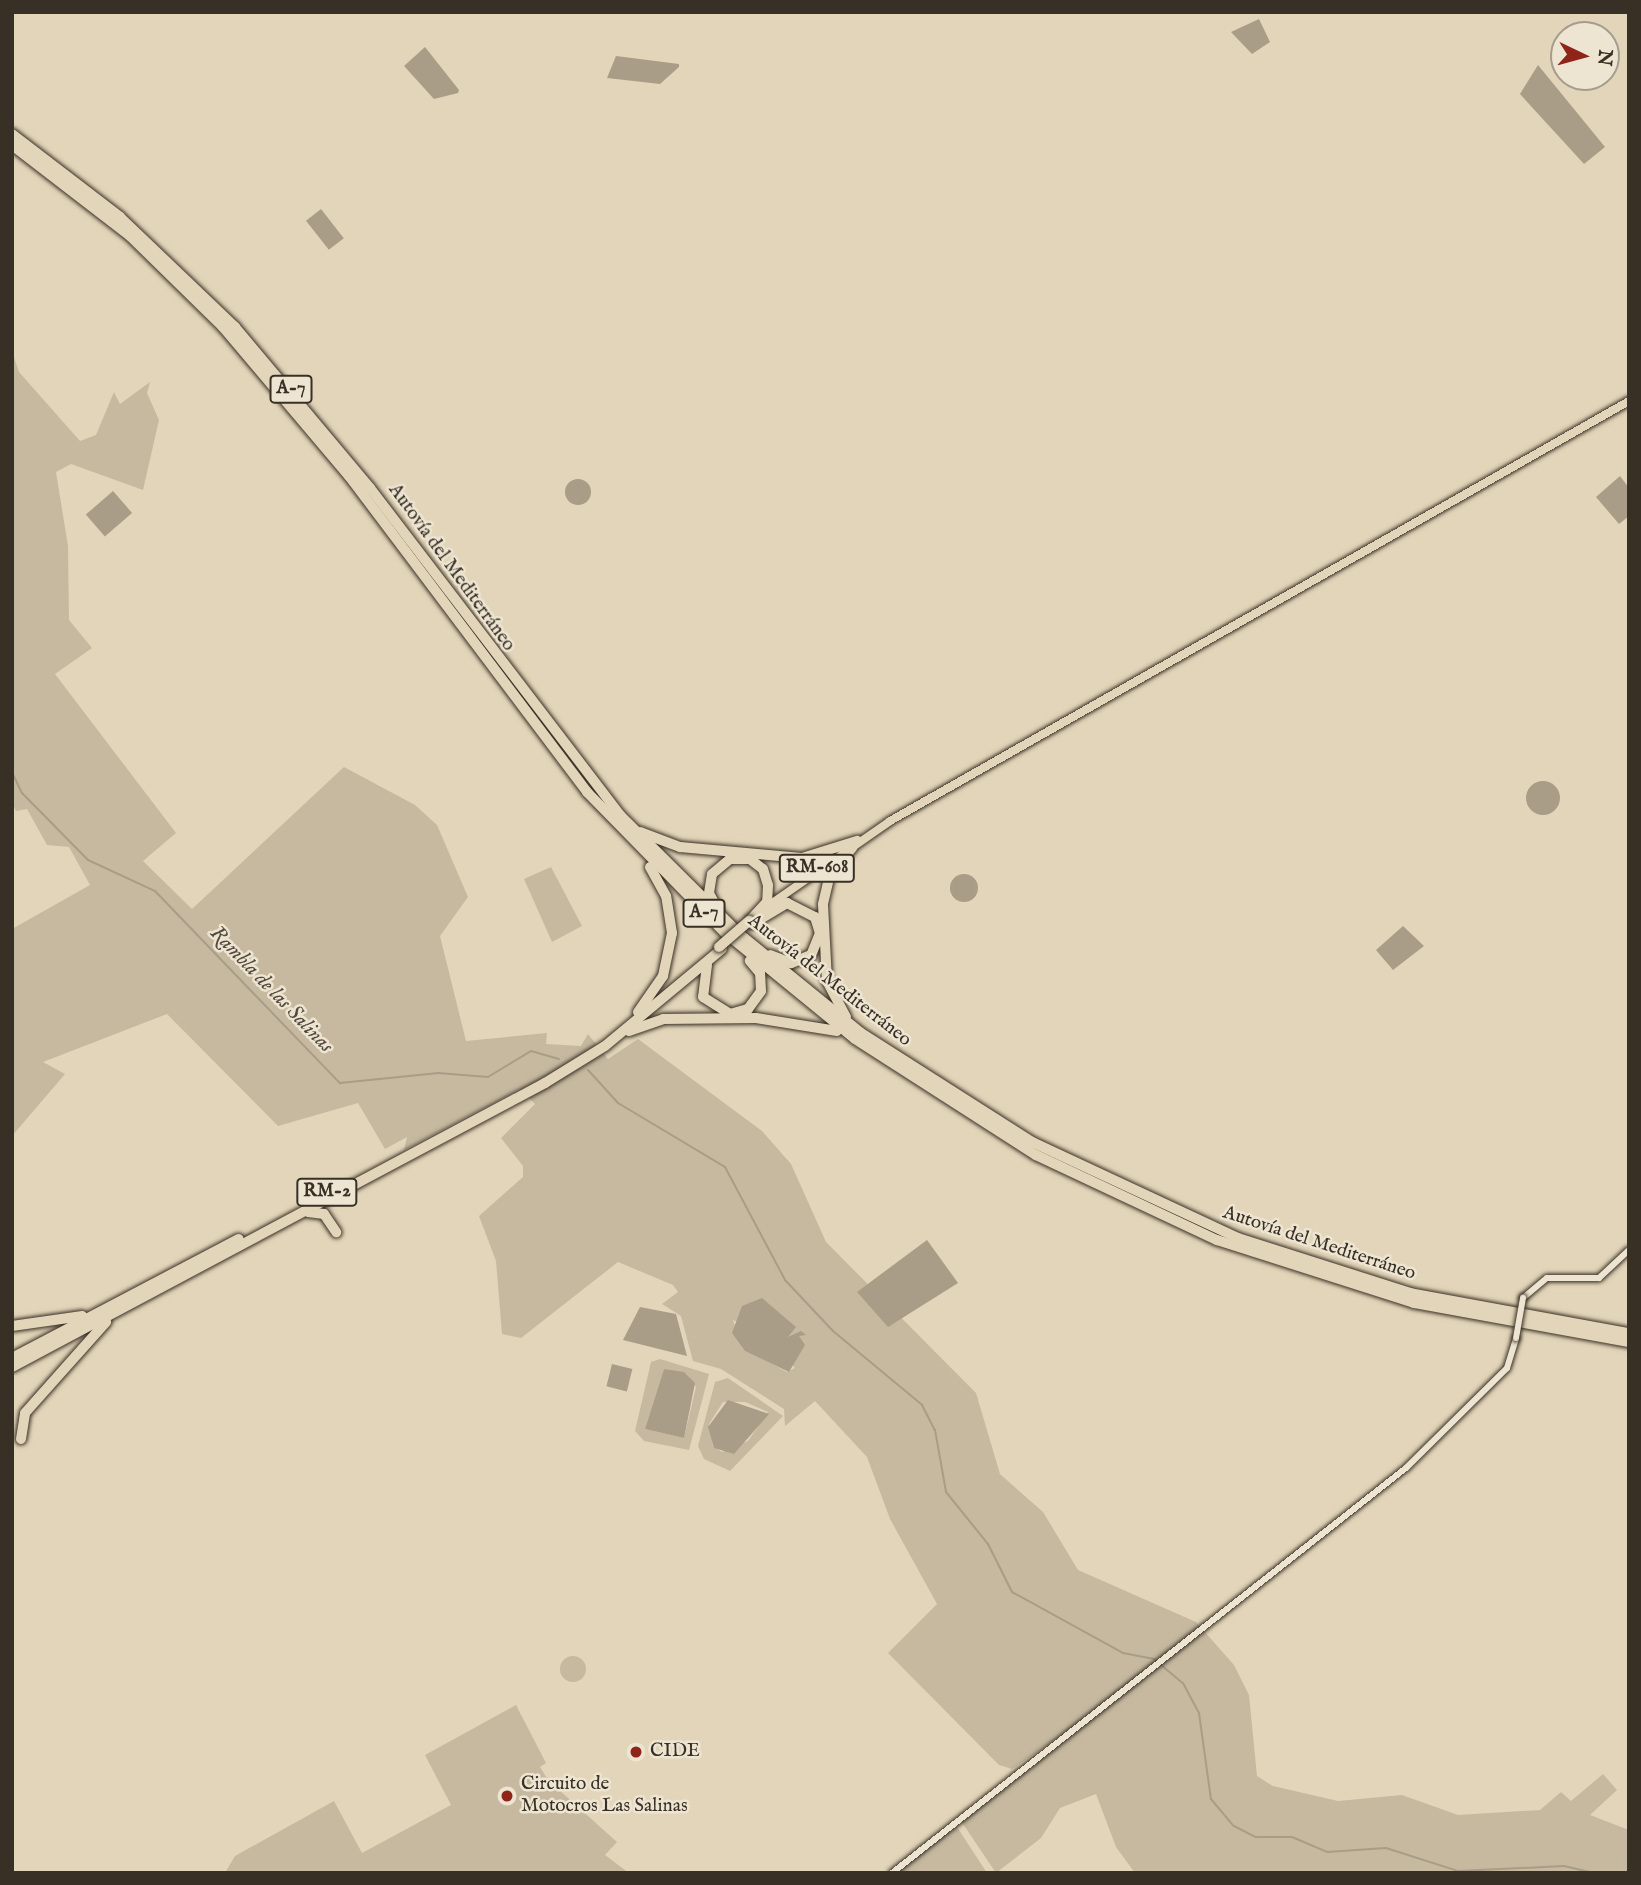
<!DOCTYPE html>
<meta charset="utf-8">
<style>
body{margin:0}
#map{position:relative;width:1641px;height:1885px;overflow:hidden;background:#e3d5b9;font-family:"IM FELL English",serif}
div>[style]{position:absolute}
.green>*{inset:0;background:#c6b9a0}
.round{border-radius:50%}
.water>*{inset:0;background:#a99d87;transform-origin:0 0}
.stream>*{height:2px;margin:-1px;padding:0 1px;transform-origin:1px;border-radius:1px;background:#a99d87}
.roads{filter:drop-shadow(0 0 2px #383025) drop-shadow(0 0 2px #383025)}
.secondary>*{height:6px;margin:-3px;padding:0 3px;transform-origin:3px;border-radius:3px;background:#ede4d2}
.primary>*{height:8px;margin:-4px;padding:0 4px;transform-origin:4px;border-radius:4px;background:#e3d5b9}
.highway>*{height:10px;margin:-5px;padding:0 5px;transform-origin:5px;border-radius:5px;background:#e3d5b9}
.bridges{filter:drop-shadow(0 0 2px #383025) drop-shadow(0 0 2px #383025)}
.secondary-bridge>*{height:6px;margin:-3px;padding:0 3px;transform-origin:3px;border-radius:3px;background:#ede4d2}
.highway-bridge>*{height:10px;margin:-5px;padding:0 5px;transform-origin:5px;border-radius:5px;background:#e3d5b9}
.dots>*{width:19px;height:19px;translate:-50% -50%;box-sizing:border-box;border:4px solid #ede4d2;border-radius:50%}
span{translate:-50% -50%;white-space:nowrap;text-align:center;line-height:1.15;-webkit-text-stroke:5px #ede4d2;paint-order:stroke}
.shield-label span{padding:2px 5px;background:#ede4d2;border:2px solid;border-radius:5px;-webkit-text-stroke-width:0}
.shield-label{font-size:18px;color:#383025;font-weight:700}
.street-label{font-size:19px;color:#383025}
.poi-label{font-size:19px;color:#383025}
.left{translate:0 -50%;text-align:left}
.water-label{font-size:21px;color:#544b3e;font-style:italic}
.frame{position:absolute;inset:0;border:14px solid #383025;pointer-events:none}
.north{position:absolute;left:1550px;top:21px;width:70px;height:70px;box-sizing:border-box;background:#ede4d2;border:2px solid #a59c8d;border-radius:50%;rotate:95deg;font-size:19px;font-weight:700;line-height:28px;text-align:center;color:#383025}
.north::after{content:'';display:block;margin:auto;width:24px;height:32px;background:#8f2418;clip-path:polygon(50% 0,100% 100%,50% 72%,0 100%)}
</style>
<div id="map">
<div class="green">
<i style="clip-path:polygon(evenodd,12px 351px,19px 372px,80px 441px,96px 435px,114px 392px,120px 404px,150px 382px,147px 393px,159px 420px,143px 490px,71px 464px,56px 472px,68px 546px,69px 620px,92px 648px,55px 674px,176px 833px,143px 861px,192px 909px,344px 767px,415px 805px,437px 825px,468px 897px,440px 936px,466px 1041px,547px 1033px,546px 1044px,581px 1046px,588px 1034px,608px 1059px,638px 1039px,762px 1131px,791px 1164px,826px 1242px,976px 1393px,1000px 1474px,1043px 1512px,1078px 1570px,1196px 1622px,1234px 1665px,1249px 1695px,1257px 1776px,1273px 1786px,1338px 1801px,1402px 1795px,1458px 1815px,1540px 1810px,1561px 1792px,1571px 1801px,1603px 1774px,1617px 1790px,1590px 1815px,1629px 1830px,1629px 1873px,1135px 1873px,1116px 1847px,1096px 1794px,1060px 1808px,1041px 1838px,996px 1873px,961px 1821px,1109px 1703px,1012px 1769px,999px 1765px,888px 1653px,937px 1604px,890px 1519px,867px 1457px,815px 1401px,785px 1426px,784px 1409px,721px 1369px,693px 1361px,681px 1316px,662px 1304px,678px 1292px,673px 1285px,618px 1262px,521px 1338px,502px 1334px,496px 1261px,479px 1216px,523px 1177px,523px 1166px,501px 1138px,535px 1104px,520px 1089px,404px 1150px,407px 1137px,385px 1149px,358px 1103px,278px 1126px,167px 1014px,43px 1062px,65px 1074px,12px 1136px,12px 929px,90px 885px,69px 847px,47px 845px,27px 809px,16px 811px,12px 803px,12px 351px,733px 1320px,766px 1335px,768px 1354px,782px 1354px,795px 1368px,787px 1372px,743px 1348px,733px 1320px)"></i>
<i style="clip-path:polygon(551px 867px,582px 926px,552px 942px,524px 879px)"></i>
<i style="clip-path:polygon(evenodd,660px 1359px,709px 1374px,689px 1450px,644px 1441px,635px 1431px,651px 1362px,660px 1359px,664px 1369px,687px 1375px,696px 1387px,684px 1438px,645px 1429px,664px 1369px)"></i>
<i style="clip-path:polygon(evenodd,728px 1378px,783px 1416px,730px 1471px,704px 1459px,698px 1446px,715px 1382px,728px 1378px,723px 1402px,745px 1402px,768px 1412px,748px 1441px,722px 1452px,713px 1446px,709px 1424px,723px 1402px)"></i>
<i class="round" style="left:560px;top:1656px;width:26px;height:26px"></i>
<i style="clip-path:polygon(516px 1705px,546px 1763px,540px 1767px,548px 1780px,617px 1842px,605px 1855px,629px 1873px,225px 1873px,235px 1856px,334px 1801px,362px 1853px,451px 1805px,425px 1755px)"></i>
<i style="clip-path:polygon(957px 1827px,987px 1873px,897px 1873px,953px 1828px)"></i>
</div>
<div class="water">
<i style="clip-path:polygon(1259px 19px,1270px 42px,1252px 54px,1231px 32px)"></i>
<i style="clip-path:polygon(425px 47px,459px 90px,458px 93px,434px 99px,404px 66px)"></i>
<i style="clip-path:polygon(616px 56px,679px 64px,679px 67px,660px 84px,607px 78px)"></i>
<i style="clip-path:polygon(1538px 65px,1605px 147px,1584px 164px,1520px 94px)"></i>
<i style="left:321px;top:209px;width:37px;height:19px;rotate:52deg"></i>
<i style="clip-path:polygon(1620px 476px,1629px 488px,1629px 516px,1619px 524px,1596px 497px)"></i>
<i class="round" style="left:565px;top:479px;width:26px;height:26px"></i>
<i style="left:113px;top:491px;width:29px;height:36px;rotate:49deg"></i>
<i class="round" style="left:1526px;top:781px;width:34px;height:34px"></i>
<i class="round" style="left:950px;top:874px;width:28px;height:28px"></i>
<i style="clip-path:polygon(1403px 926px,1424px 946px,1393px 970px,1376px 950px)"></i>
<i style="clip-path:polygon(927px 1240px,958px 1283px,888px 1327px,857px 1292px)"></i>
<i style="clip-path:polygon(762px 1298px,796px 1327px,788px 1337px,801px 1331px,806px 1335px,799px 1336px,805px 1345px,789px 1372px,745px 1351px,732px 1333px,742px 1306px)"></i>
<i style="clip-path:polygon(640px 1307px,676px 1314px,687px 1356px,623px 1340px)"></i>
<i style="left:612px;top:1364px;width:21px;height:23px;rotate:14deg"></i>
<i style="clip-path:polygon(664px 1369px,684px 1372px,695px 1383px,684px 1438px,645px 1429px)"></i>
<i style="clip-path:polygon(728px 1400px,769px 1414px,734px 1454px,714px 1448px,708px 1427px)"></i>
</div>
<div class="stream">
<i style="left:12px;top:772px;width:23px;rotate:65deg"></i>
<i style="left:22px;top:793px;width:94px;rotate:45.4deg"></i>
<i style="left:88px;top:860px;width:74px;rotate:24.8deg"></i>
<i style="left:155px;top:891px;width:267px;rotate:46.1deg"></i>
<i style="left:340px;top:1083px;width:99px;rotate:-5.8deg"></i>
<i style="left:438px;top:1073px;width:50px;rotate:4.6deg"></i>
<i style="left:488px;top:1077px;width:50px;rotate:-31.2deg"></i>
<i style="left:531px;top:1051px;width:29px;rotate:16deg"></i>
<i style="left:588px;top:1070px;width:45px;rotate:47.7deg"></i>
<i style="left:618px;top:1103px;width:125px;rotate:30.9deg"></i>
<i style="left:725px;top:1167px;width:128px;rotate:62deg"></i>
<i style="left:785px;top:1280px;width:70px;rotate:46.7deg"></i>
<i style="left:833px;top:1331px;width:116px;rotate:39.7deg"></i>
<i style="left:922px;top:1405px;width:28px;rotate:63deg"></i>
<i style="left:935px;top:1430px;width:63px;rotate:79.9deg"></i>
<i style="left:946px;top:1492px;width:67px;rotate:51.1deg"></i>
<i style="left:988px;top:1544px;width:54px;rotate:63.4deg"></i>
<i style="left:1012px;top:1592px;width:127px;rotate:28.8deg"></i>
<i style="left:1123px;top:1653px;width:32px;rotate:11deg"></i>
<i style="left:1154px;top:1659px;width:38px;rotate:40deg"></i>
<i style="left:1183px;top:1683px;width:34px;rotate:62deg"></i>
<i style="left:1199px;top:1713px;width:87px;rotate:82.1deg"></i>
<i style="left:1211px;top:1799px;width:35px;rotate:50deg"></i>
<i style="left:1234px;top:1826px;width:25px;rotate:27deg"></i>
<i style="left:1256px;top:1837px;width:36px"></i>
<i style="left:1292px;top:1837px;width:38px;rotate:23deg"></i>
<i style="left:1327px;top:1852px;width:59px;rotate:-3.9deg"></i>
<i style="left:1386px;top:1848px;width:76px;rotate:17.7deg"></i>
<i style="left:1458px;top:1871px;width:106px;rotate:-2.7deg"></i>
<i style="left:1564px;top:1866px;width:32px;rotate:13deg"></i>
</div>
<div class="roads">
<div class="secondary">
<i style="left:1523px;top:1298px;width:31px;rotate:-40deg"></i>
<i style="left:1547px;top:1278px;width:52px"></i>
<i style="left:1599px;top:1278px;width:41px;rotate:-43deg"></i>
<i style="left:892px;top:1873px;width:654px;rotate:-38.24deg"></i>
<i style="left:1406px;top:1468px;width:142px;rotate:-44.7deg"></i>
<i style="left:1507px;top:1368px;width:31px;rotate:-73deg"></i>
</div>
<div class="primary">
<i style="left:765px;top:908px;width:152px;rotate:-34.8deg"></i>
<i style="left:890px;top:821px;width:850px;rotate:-29.61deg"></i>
</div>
<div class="highway">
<i style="left:12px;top:134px;width:136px;rotate:37.5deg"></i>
<i style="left:120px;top:217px;width:159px;rotate:43.7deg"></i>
<i style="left:235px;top:327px;width:210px;rotate:50deg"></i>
<i style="left:370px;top:488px;width:413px;rotate:52.6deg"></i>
<i style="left:621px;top:816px;width:172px;rotate:44.8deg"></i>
<i style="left:743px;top:937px;width:152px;rotate:39.1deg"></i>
<i style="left:861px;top:1033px;width:203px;rotate:32.5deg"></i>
<i style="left:1032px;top:1142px;width:227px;rotate:25deg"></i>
<i style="left:1238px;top:1238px;width:181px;rotate:17.7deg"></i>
<i style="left:1410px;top:1293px;width:223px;rotate:10.4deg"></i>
<i style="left:12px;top:145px;width:149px;rotate:37.6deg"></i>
<i style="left:130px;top:236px;width:130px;rotate:44.4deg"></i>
<i style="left:223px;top:327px;width:195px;rotate:49.8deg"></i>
<i style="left:349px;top:476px;width:396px;rotate:53deg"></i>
<i style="left:587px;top:792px;width:196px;rotate:45.6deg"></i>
<i style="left:724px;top:932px;width:169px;rotate:39.2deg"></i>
<i style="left:855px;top:1039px;width:215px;rotate:32.7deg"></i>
<i style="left:1036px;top:1155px;width:200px;rotate:25.2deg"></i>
<i style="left:1217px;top:1240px;width:207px;rotate:17.7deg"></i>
<i style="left:1414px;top:1303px;width:219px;rotate:10.3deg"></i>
<i style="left:640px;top:832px;width:43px;rotate:20.6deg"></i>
<i style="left:680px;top:847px;width:122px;rotate:5.2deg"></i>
<i style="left:802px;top:858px;width:58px;rotate:-17.2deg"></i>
<i style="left:718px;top:910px;width:19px;rotate:-118deg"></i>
<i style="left:709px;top:893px;width:19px;rotate:-81deg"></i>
<i style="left:712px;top:874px;width:23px;rotate:-40deg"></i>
<i style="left:730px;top:859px;width:20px"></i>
<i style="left:750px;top:859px;width:16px;rotate:38deg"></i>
<i style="left:763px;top:869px;width:17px;rotate:73deg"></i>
<i style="left:768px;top:885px;width:17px;rotate:93deg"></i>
<i style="left:767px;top:902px;width:23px;rotate:133deg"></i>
<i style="left:752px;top:924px;width:41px;rotate:-31deg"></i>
<i style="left:787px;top:903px;width:31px;rotate:27deg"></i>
<i style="left:815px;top:917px;width:17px;rotate:73deg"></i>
<i style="left:820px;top:933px;width:24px;rotate:112deg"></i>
<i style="left:811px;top:955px;width:22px;rotate:158deg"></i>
<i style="left:791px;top:963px;width:22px;rotate:-159deg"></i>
<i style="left:707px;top:965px;width:32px;rotate:97deg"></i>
<i style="left:703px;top:997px;width:32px;rotate:32deg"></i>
<i style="left:730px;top:1014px;width:19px;rotate:-16deg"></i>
<i style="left:748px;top:1009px;width:22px;rotate:-54deg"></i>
<i style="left:761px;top:991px;width:18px;rotate:-93deg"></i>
<i style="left:760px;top:973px;width:16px;rotate:-130deg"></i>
<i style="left:638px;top:1012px;width:44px;rotate:-55.2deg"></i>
<i style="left:663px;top:976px;width:44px;rotate:-78.2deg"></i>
<i style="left:672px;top:933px;width:37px;rotate:-99deg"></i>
<i style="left:666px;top:896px;width:33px;rotate:-119deg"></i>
<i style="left:846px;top:1017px;width:41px;rotate:-117.8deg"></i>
<i style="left:827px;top:981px;width:77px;rotate:-93deg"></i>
<i style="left:823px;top:904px;width:31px;rotate:-77deg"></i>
<i style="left:830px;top:874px;width:35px;rotate:-50deg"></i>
<i style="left:629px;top:1031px;width:36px;rotate:-19deg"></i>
<i style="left:663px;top:1019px;width:93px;rotate:-0.6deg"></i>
<i style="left:756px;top:1018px;width:82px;rotate:9.1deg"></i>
<i style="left:308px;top:1212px;width:16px;rotate:7deg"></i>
<i style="left:324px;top:1214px;width:22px;rotate:56deg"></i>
<i style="left:12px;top:1326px;width:71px;rotate:-8.1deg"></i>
<i style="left:12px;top:1358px;width:256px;rotate:-27.7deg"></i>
<i style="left:12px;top:1367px;width:604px;rotate:-28.05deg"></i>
<i style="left:545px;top:1083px;width:70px;rotate:-31.7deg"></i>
<i style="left:605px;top:1046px;width:152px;rotate:-39.7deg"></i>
<i style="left:21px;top:1439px;width:26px;rotate:-81deg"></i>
<i style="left:25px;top:1413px;width:122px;rotate:-48.3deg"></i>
</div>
</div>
<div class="bridges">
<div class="secondary-bridge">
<i style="left:1516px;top:1338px;width:41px;rotate:-80.1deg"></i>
</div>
<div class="highway-bridge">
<i style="left:719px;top:947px;width:40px;rotate:-41deg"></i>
</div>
</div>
<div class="dots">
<i style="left:636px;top:1752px;background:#8f2418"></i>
<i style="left:507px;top:1796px;background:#8f2418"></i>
</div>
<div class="shield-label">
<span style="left:291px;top:389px">A-7</span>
<span style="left:817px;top:868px">RM-608</span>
<span style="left:704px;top:913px">A-7</span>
<span style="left:327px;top:1192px">RM-2</span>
</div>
<div class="street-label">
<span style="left:451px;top:568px;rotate:54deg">Autovía del Mediterráneo</span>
<span style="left:829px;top:981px;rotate:38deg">Autovía del Mediterráneo</span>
<span style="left:1319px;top:1244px;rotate:18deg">Autovía del Mediterráneo</span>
</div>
<div class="poi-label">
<span class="left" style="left:650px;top:1752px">CIDE</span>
<span class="left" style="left:521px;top:1796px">Circuito de<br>Motocros Las Salinas</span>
</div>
<div class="water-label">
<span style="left:271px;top:990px;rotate:46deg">Rambla de las Salinas</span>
</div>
<div class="frame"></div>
<div class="north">N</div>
</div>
